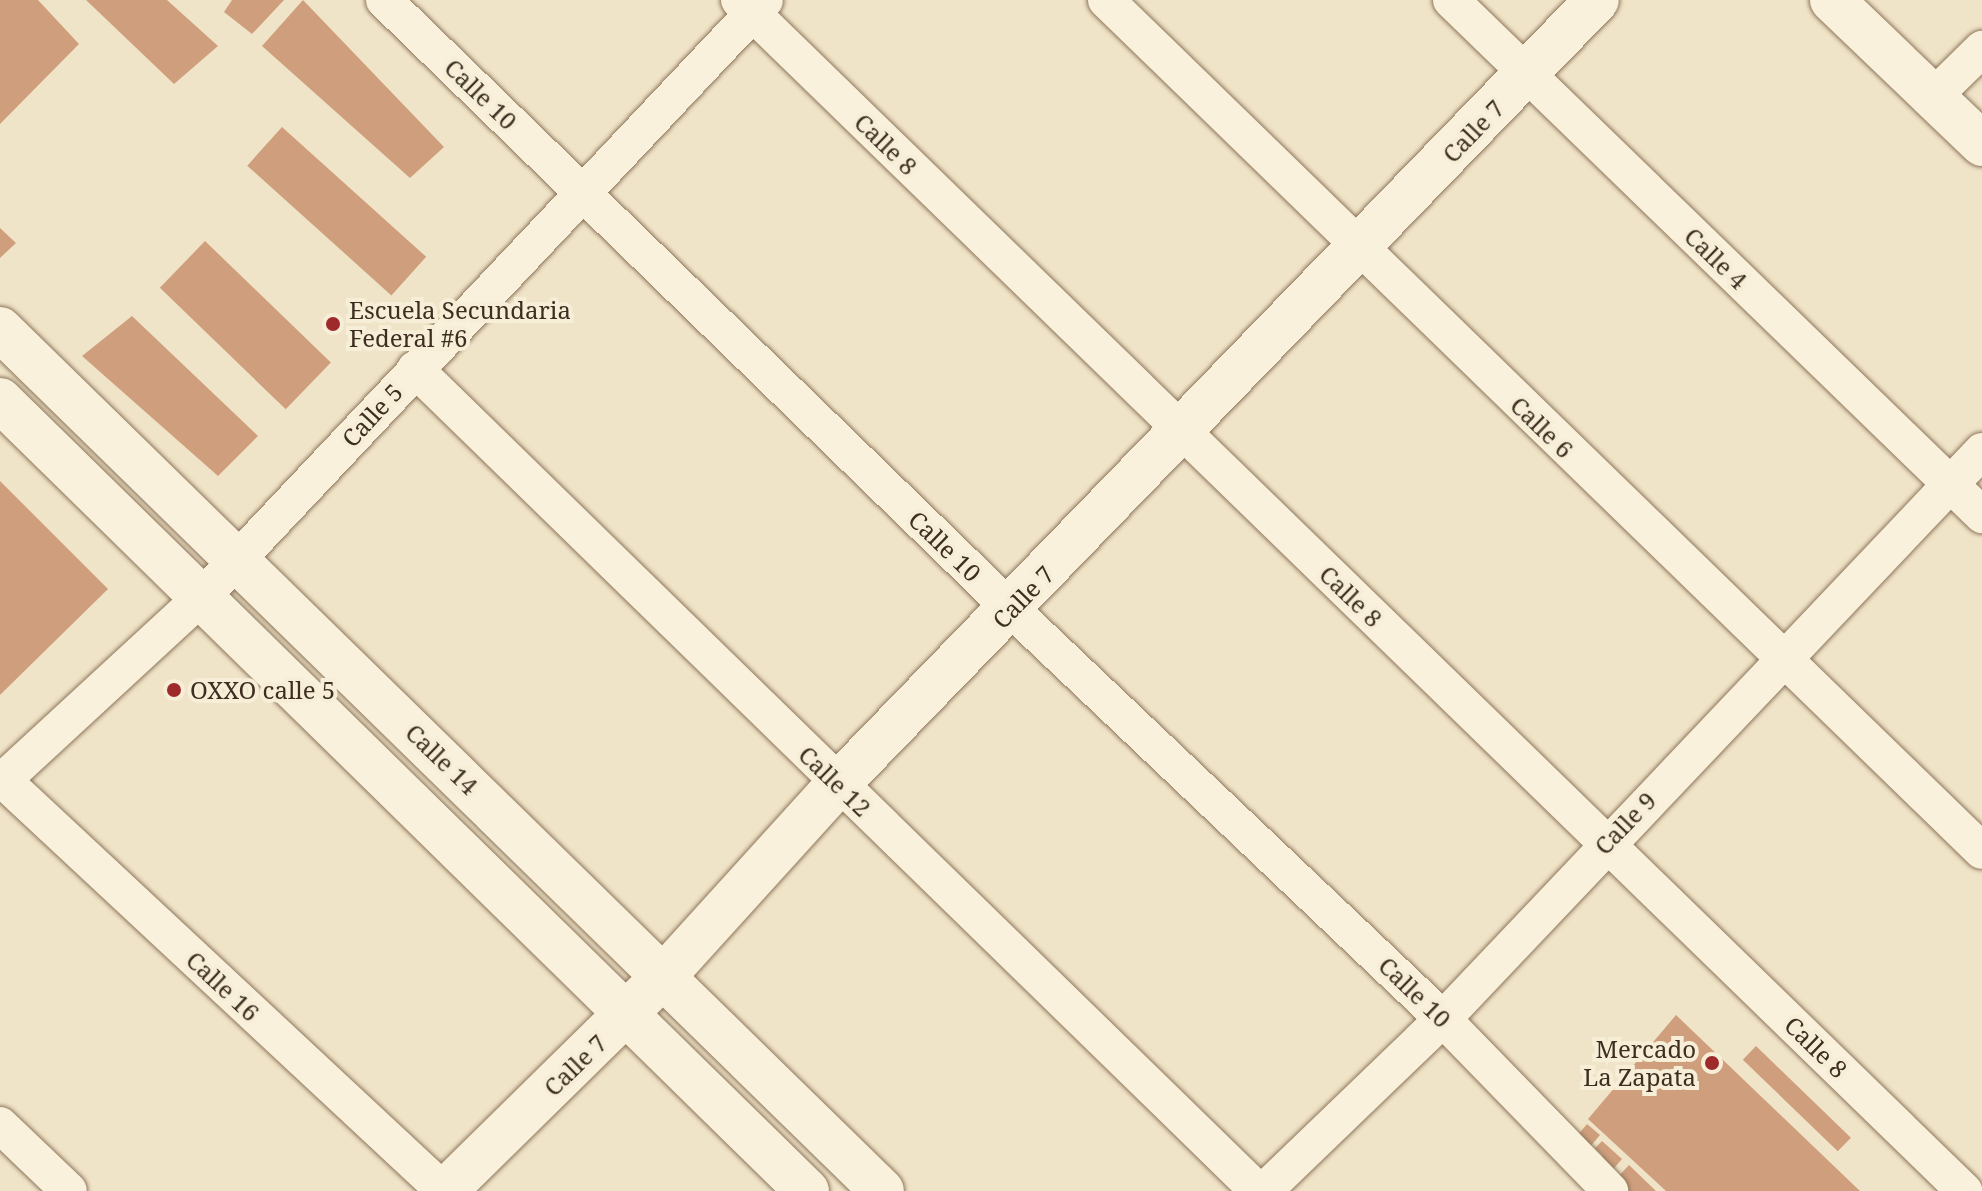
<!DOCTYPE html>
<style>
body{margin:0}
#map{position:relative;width:1982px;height:1191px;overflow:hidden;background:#f0e4c8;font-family:"Noto Serif",serif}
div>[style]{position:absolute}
.building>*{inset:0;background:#cf9f7d;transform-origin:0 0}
.roads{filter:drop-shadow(0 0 2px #8d765c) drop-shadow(0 0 2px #8d765c)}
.minor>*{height:36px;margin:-18px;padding:0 18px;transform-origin:18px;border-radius:18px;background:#faf1dc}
.tertiary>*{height:44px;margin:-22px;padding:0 22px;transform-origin:22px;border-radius:22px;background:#faf1dc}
.secondary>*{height:44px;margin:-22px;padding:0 22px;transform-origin:22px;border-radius:22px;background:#faf1dc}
.dots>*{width:22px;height:22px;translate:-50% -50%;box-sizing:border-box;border:4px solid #f7eed8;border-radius:50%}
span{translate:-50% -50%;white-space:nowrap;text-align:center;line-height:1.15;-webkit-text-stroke:8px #f7eed8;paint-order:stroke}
.street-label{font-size:24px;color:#3d2e20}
.poi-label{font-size:24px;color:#3d2e20}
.left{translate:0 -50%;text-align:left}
.right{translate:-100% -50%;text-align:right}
</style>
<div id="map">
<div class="building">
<i style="clip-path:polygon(0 0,38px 0,79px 44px,0 124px)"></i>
<i style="clip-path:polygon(86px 0,167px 0,218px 46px,174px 84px)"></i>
<i style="clip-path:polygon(232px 0,284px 0,252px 34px,224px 12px)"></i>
<i style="clip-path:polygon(303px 0,444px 147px,410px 178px,262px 46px)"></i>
<i style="left:282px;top:127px;width:194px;height:52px;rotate:42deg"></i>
<i style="clip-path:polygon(0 228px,16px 243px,0 258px)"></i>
<i style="left:205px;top:241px;width:175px;height:65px;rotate:44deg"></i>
<i style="clip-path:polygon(132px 316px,258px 436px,218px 476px,82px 356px)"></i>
<i style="clip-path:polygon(0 481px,108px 589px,0 695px)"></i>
<i style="clip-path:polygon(1676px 1015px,1860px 1191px,1666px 1191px,1588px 1119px)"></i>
<i style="left:1756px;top:1046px;width:132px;height:19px;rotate:44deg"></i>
<i style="left:1587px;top:1124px;width:17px;height:21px;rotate:40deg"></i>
<i style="clip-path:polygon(1602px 1141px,1622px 1159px,1609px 1174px,1597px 1163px,1603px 1156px,1595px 1148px)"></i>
<i style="clip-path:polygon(1629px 1165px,1656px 1191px,1625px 1191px,1614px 1181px)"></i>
</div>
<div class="roads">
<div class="minor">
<i style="left:384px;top:0;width:874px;rotate:44.17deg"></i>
<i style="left:1011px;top:609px;width:596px;rotate:43.5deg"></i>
<i style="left:1443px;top:1019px;width:240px;rotate:45.8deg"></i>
<i style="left:739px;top:0;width:1709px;rotate:44.19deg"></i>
<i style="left:1106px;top:0;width:1221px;rotate:44.17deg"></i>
<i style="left:1451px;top:0;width:740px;rotate:44.12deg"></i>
<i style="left:1933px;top:97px;width:69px;rotate:-44.4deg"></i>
<i style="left:415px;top:369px;width:1177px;rotate:44.28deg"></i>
<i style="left:3px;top:780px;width:603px;rotate:42.98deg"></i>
<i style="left:0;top:783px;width:276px;rotate:-42.7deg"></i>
<i style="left:203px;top:596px;width:819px;rotate:-46.68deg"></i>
<i style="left:0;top:1125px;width:95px;rotate:43.7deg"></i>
<i style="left:1264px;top:1191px;width:248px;rotate:-43.9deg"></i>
<i style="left:1443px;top:1019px;width:783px;rotate:-46.5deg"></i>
</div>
<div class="tertiary">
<i style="left:1832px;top:0;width:208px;rotate:43.8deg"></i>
<i style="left:445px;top:1191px;width:307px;rotate:-44.5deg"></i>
<i style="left:664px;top:976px;width:259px;rotate:-47.8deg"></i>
<i style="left:838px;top:784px;width:1091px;rotate:-45.93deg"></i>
</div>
<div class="secondary">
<i style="left:0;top:329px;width:1233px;rotate:44.34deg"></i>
<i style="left:0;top:400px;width:1130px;rotate:44.43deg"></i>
</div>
</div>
<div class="dots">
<i style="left:333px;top:324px;background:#9e2a2b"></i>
<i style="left:174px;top:690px;background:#9e2a2b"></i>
<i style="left:1712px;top:1063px;background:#9e2a2b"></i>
</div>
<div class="street-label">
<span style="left:481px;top:94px;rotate:44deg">Calle 10</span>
<span style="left:1473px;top:131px;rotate:-46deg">Calle 7</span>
<span style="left:886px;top:144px;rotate:44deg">Calle 8</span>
<span style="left:1716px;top:258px;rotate:44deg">Calle 4</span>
<span style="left:372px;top:415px;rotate:-47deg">Calle 5</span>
<span style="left:1542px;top:427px;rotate:44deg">Calle 6</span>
<span style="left:945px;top:546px;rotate:44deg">Calle 10</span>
<span style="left:1351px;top:596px;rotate:44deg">Calle 8</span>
<span style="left:1023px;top:597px;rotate:-46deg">Calle 7</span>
<span style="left:442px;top:759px;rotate:44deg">Calle 14</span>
<span style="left:835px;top:781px;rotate:44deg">Calle 12</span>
<span style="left:1625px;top:823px;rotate:-46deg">Calle 9</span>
<span style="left:223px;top:986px;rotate:43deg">Calle 16</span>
<span style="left:1415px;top:992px;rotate:44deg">Calle 10</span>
<span style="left:1816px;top:1047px;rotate:44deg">Calle 8</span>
<span style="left:575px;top:1065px;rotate:-44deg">Calle 7</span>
</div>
<div class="poi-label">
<span class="left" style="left:349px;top:324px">Escuela Secundaria<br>Federal #6</span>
<span class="left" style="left:190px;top:690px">OXXO calle 5</span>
<span class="right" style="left:1696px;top:1063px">Mercado<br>La Zapata</span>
</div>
</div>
